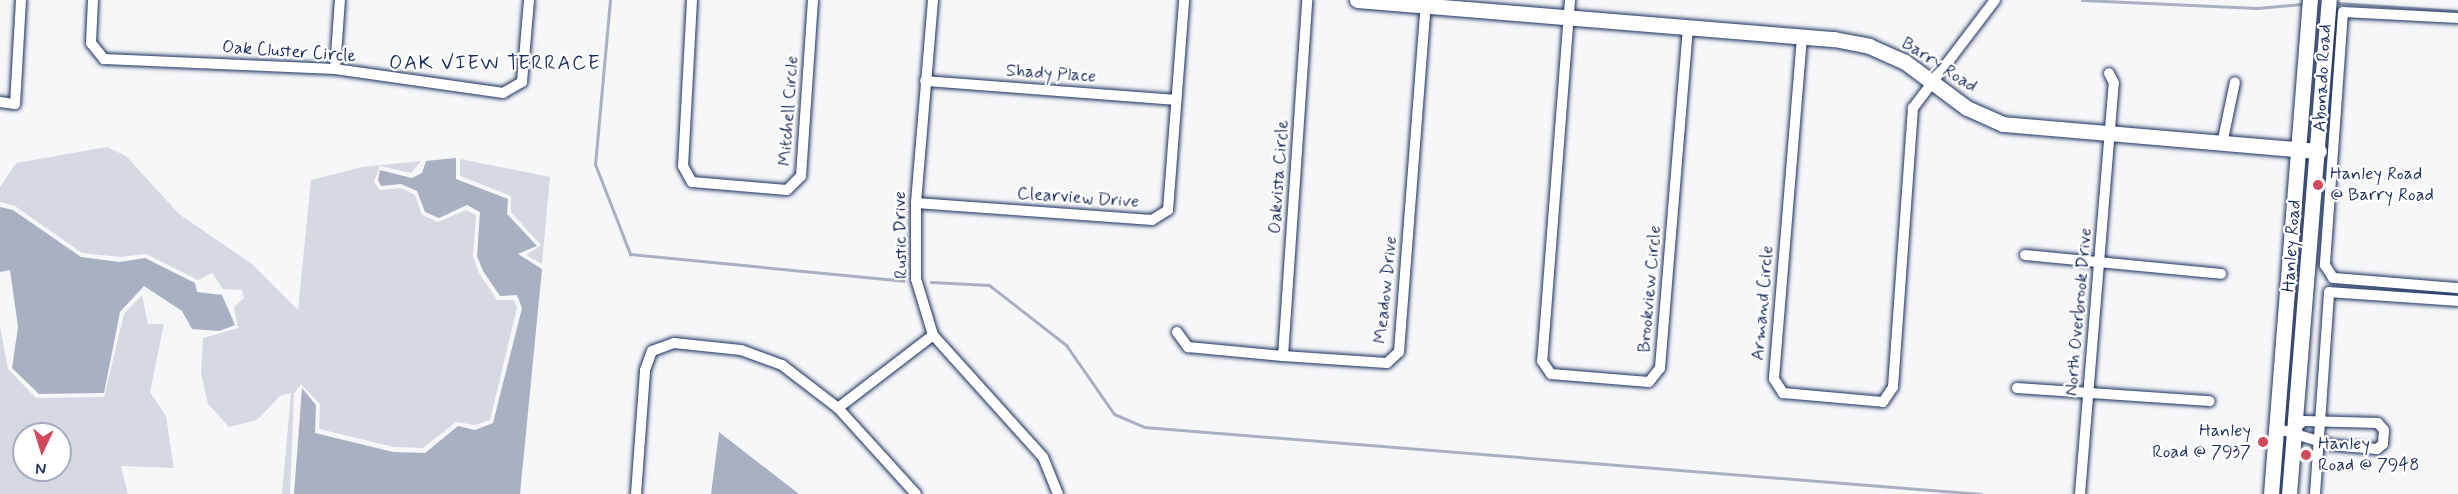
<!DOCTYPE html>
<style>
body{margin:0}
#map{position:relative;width:2458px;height:494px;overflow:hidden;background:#f6f7f9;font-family:Mynerve,sans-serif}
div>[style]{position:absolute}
.green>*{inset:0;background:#d6d9e2}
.water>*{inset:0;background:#a9b0c1}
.stream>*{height:3px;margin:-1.5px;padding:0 1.5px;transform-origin:1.5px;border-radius:1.5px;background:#a9b0c1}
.roads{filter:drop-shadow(0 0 2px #1b2f5e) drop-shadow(0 0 2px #1b2f5e)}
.street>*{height:10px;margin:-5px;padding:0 5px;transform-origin:5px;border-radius:5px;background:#fff}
.secondary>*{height:15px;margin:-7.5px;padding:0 7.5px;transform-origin:7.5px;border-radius:7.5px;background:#fff}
.dots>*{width:16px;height:16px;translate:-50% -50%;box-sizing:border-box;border:3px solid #fff;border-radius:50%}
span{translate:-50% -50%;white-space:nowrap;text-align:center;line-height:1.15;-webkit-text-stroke:4.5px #fff;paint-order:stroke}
.street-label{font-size:18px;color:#1b2f5e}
.poi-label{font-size:18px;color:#1b2f5e}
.left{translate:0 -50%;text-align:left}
.right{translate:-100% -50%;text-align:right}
.neighbourhood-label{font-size:20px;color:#1b2f5e;letter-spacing:1.5px}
.north{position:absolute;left:12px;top:422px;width:60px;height:60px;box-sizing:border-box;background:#fff;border:2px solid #a4acbf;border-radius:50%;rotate:184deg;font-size:16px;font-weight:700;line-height:24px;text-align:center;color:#1b2f5e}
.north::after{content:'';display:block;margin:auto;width:21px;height:27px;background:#d1495b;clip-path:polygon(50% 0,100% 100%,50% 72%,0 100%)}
</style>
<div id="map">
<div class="green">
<i style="clip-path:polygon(107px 147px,126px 156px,179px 214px,252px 264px,298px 310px,311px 180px,362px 167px,421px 161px,411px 173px,380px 166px,374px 182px,380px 190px,401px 188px,415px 195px,422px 215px,438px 222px,466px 210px,476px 215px,473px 256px,479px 273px,497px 300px,514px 300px,517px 308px,490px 420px,475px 425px,456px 422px,423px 448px,394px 447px,319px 429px,320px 404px,301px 384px,294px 394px,290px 494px,282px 494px,291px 393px,281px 395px,257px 420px,229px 427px,208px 404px,201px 373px,203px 338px,238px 328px,234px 307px,244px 298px,242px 290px,223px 289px,212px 273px,198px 280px,146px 254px,120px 257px,82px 253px,15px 206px,0 202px,0 187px,16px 163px)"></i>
<i style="clip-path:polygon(460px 159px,550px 177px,542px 264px,526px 255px,541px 245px,511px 212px,511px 196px,460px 176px)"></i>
<i style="clip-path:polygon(evenodd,142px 295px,148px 324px,164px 324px,150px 392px,166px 416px,174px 468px,121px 466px,128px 494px,0 494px,0 326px,8px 369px,36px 398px,104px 397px,124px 314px,142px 295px,24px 434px,60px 434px,60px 470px,24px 470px,24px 434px)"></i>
</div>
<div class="water">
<i style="clip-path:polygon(456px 158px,456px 179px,508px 199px,507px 214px,537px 246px,518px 254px,542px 269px,520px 494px,294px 494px,302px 388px,316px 405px,315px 433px,393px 452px,425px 453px,458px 426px,475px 430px,493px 423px,522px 308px,517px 295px,500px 296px,483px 271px,477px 256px,480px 212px,467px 205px,439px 218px,425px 212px,417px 191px,401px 184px,381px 186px,378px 180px,380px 170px,412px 178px,422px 173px,426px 161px)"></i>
<i style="clip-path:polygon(0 207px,13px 210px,81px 257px,120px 262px,145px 258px,195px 283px,197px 292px,222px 295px,235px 325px,219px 331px,192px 329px,182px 311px,144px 286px,120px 312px,104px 393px,39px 394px,12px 368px,18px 327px,10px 270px,0 272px)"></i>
<i style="clip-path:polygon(719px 432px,799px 494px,711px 494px)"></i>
</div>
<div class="stream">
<i style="left:610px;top:0;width:165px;rotate:95.2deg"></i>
<i style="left:595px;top:164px;width:97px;rotate:68.7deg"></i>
<i style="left:630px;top:254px;width:275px;rotate:5.6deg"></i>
<i style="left:2082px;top:0;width:175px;rotate:2.6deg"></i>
<i style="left:2257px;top:8px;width:45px;rotate:-5.1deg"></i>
<i style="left:2338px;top:3px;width:120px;rotate:3.8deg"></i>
<i style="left:931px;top:282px;width:58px;rotate:3deg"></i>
<i style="left:989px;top:285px;width:98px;rotate:37.9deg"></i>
<i style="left:1066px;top:345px;width:84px;rotate:55.2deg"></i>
<i style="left:1114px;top:414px;width:33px;rotate:23deg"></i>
<i style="left:1144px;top:427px;width:840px;rotate:4.58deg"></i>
</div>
<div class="roads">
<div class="street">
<i style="left:93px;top:0;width:43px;rotate:92.7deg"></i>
<i style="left:91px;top:43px;width:21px;rotate:51deg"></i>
<i style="left:104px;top:59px;width:231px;rotate:2.5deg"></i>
<i style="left:335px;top:69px;width:170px;rotate:8.1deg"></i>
<i style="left:503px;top:93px;width:22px;rotate:-30deg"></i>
<i style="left:522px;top:82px;width:82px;rotate:-85.1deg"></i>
<i style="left:692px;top:0;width:166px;rotate:93.1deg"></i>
<i style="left:683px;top:166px;width:18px;rotate:61deg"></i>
<i style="left:692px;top:182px;width:95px;rotate:4.8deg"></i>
<i style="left:787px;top:190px;width:20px;rotate:-45deg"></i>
<i style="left:801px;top:176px;width:176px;rotate:-86.1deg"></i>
<i style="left:933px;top:0;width:204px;rotate:94.8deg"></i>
<i style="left:916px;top:203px;width:76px;rotate:90deg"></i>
<i style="left:916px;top:279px;width:59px;rotate:73.1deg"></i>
<i style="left:933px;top:335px;width:164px;rotate:48deg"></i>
<i style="left:1043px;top:457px;width:40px;rotate:68deg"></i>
<i style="left:1570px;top:0;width:362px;rotate:94.4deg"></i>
<i style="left:1542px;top:361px;width:16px;rotate:55deg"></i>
<i style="left:1551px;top:374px;width:98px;rotate:4.7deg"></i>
<i style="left:1649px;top:382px;width:18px;rotate:-52deg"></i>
<i style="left:1660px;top:368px;width:343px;rotate:-85.3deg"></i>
<i style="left:2458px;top:18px;width:115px;rotate:-177deg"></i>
<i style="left:2343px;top:12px;width:254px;rotate:94.1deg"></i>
<i style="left:2325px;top:265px;width:15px;rotate:58deg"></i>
<i style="left:2333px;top:278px;width:125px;rotate:4.6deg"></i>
<i style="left:1802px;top:37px;width:343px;rotate:94.7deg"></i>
<i style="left:1774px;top:379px;width:17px;rotate:57deg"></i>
<i style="left:1783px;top:393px;width:100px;rotate:5.1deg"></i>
<i style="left:1883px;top:402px;width:18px;rotate:-56deg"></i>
<i style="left:1893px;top:387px;width:280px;rotate:-85.9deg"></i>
<i style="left:1913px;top:108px;width:136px;rotate:-52.8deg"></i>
<i style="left:335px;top:69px;width:69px;rotate:-85.9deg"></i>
<i style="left:925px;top:81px;width:251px;rotate:4.3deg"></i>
<i style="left:0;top:102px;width:15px;rotate:8deg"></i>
<i style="left:15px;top:104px;width:104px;rotate:-86.7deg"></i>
<i style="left:2222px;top:144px;width:63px;rotate:-78.2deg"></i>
<i style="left:916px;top:203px;width:237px;rotate:4.1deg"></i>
<i style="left:1152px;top:220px;width:19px;rotate:-32deg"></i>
<i style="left:1168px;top:210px;width:211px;rotate:-85.6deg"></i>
<i style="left:2025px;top:255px;width:197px;rotate:5.5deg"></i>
<i style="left:1177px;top:332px;width:19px;rotate:54deg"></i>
<i style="left:1188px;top:347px;width:95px;rotate:5.4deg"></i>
<i style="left:1283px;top:356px;width:104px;rotate:3.9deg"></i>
<i style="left:1387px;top:363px;width:16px;rotate:-43deg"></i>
<i style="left:1399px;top:352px;width:353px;rotate:-85.6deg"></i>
<i style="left:1283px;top:356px;width:357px;rotate:-86.1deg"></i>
<i style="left:2017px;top:388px;width:193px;rotate:3.9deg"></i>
<i style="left:838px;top:408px;width:120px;rotate:-37.5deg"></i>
<i style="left:2276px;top:428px;width:58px;rotate:17.2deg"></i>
<i style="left:2331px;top:445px;width:46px;rotate:5deg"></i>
<i style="left:2377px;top:449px;width:8px;rotate:-40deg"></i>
<i style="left:2383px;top:444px;width:14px;rotate:-86deg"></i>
<i style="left:2384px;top:430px;width:9px;rotate:-131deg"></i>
<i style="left:2378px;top:423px;width:74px;rotate:-178.5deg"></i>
<i style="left:2304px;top:421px;width:14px;rotate:144deg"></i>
<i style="left:636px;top:494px;width:124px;rotate:-85.8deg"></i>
<i style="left:645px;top:370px;width:20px;rotate:-70deg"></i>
<i style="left:652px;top:351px;width:23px;rotate:-20deg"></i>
<i style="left:674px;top:343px;width:67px;rotate:6deg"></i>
<i style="left:741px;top:350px;width:44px;rotate:20.1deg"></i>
<i style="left:782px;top:365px;width:71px;rotate:37.5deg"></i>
<i style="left:838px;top:408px;width:116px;rotate:47.8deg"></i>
<i style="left:2080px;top:494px;width:412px;rotate:-85.3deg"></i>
<i style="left:2114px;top:83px;width:11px;rotate:-117deg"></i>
<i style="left:2315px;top:494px;width:202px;rotate:-86deg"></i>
<i style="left:2329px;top:292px;width:129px;rotate:4deg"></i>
</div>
<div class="secondary">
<i style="left:1357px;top:0;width:479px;rotate:4.7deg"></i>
<i style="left:1834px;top:39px;width:36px;rotate:11deg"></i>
<i style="left:1869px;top:46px;width:39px;rotate:24deg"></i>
<i style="left:1905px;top:62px;width:77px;rotate:36.6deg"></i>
<i style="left:1967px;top:108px;width:39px;rotate:24deg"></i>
<i style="left:2003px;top:124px;width:317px;rotate:4.9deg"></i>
<i style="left:2271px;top:494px;width:496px;rotate:-85.5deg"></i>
<i style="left:2289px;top:494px;width:496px;rotate:-85.4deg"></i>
</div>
</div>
<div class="dots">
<i style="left:2318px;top:185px;background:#d1495b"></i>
<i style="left:2263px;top:442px;background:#d1495b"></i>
<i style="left:2306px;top:455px;background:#d1495b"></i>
</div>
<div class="street-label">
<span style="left:289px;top:52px;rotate:4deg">Oak Cluster Circle</span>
<span style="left:1939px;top:65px;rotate:33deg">Barry Road</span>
<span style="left:1051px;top:74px;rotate:4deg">Shady Place</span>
<span style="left:2323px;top:78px;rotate:-87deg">Abonado Road</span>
<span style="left:789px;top:111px;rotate:-86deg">Mitchell Circle</span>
<span style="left:1279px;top:177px;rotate:-86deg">Oakvista Circle</span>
<span style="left:1078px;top:198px;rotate:4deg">Clearview Drive</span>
<span style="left:901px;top:235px;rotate:-91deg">Rustic Drive</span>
<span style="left:2292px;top:246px;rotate:-86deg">Hanley Road</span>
<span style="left:1650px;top:289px;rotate:-85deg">Brookview Circle</span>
<span style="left:1386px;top:290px;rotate:-84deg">Meadow Drive</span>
<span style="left:1763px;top:303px;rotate:-85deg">Armand Circle</span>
<span style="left:2079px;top:312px;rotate:-85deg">North Overbrook Drive</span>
</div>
<div class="poi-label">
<span class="left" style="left:2330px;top:185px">Hanley Road<br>@ Barry Road</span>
<span class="right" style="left:2251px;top:442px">Hanley<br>Road @ 7937</span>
<span class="left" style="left:2318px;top:455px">Hanley<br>Road @ 7948</span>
</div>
<div class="neighbourhood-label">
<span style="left:495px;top:63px">OAK VIEW TERRACE</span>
</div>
<div class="north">N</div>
</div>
